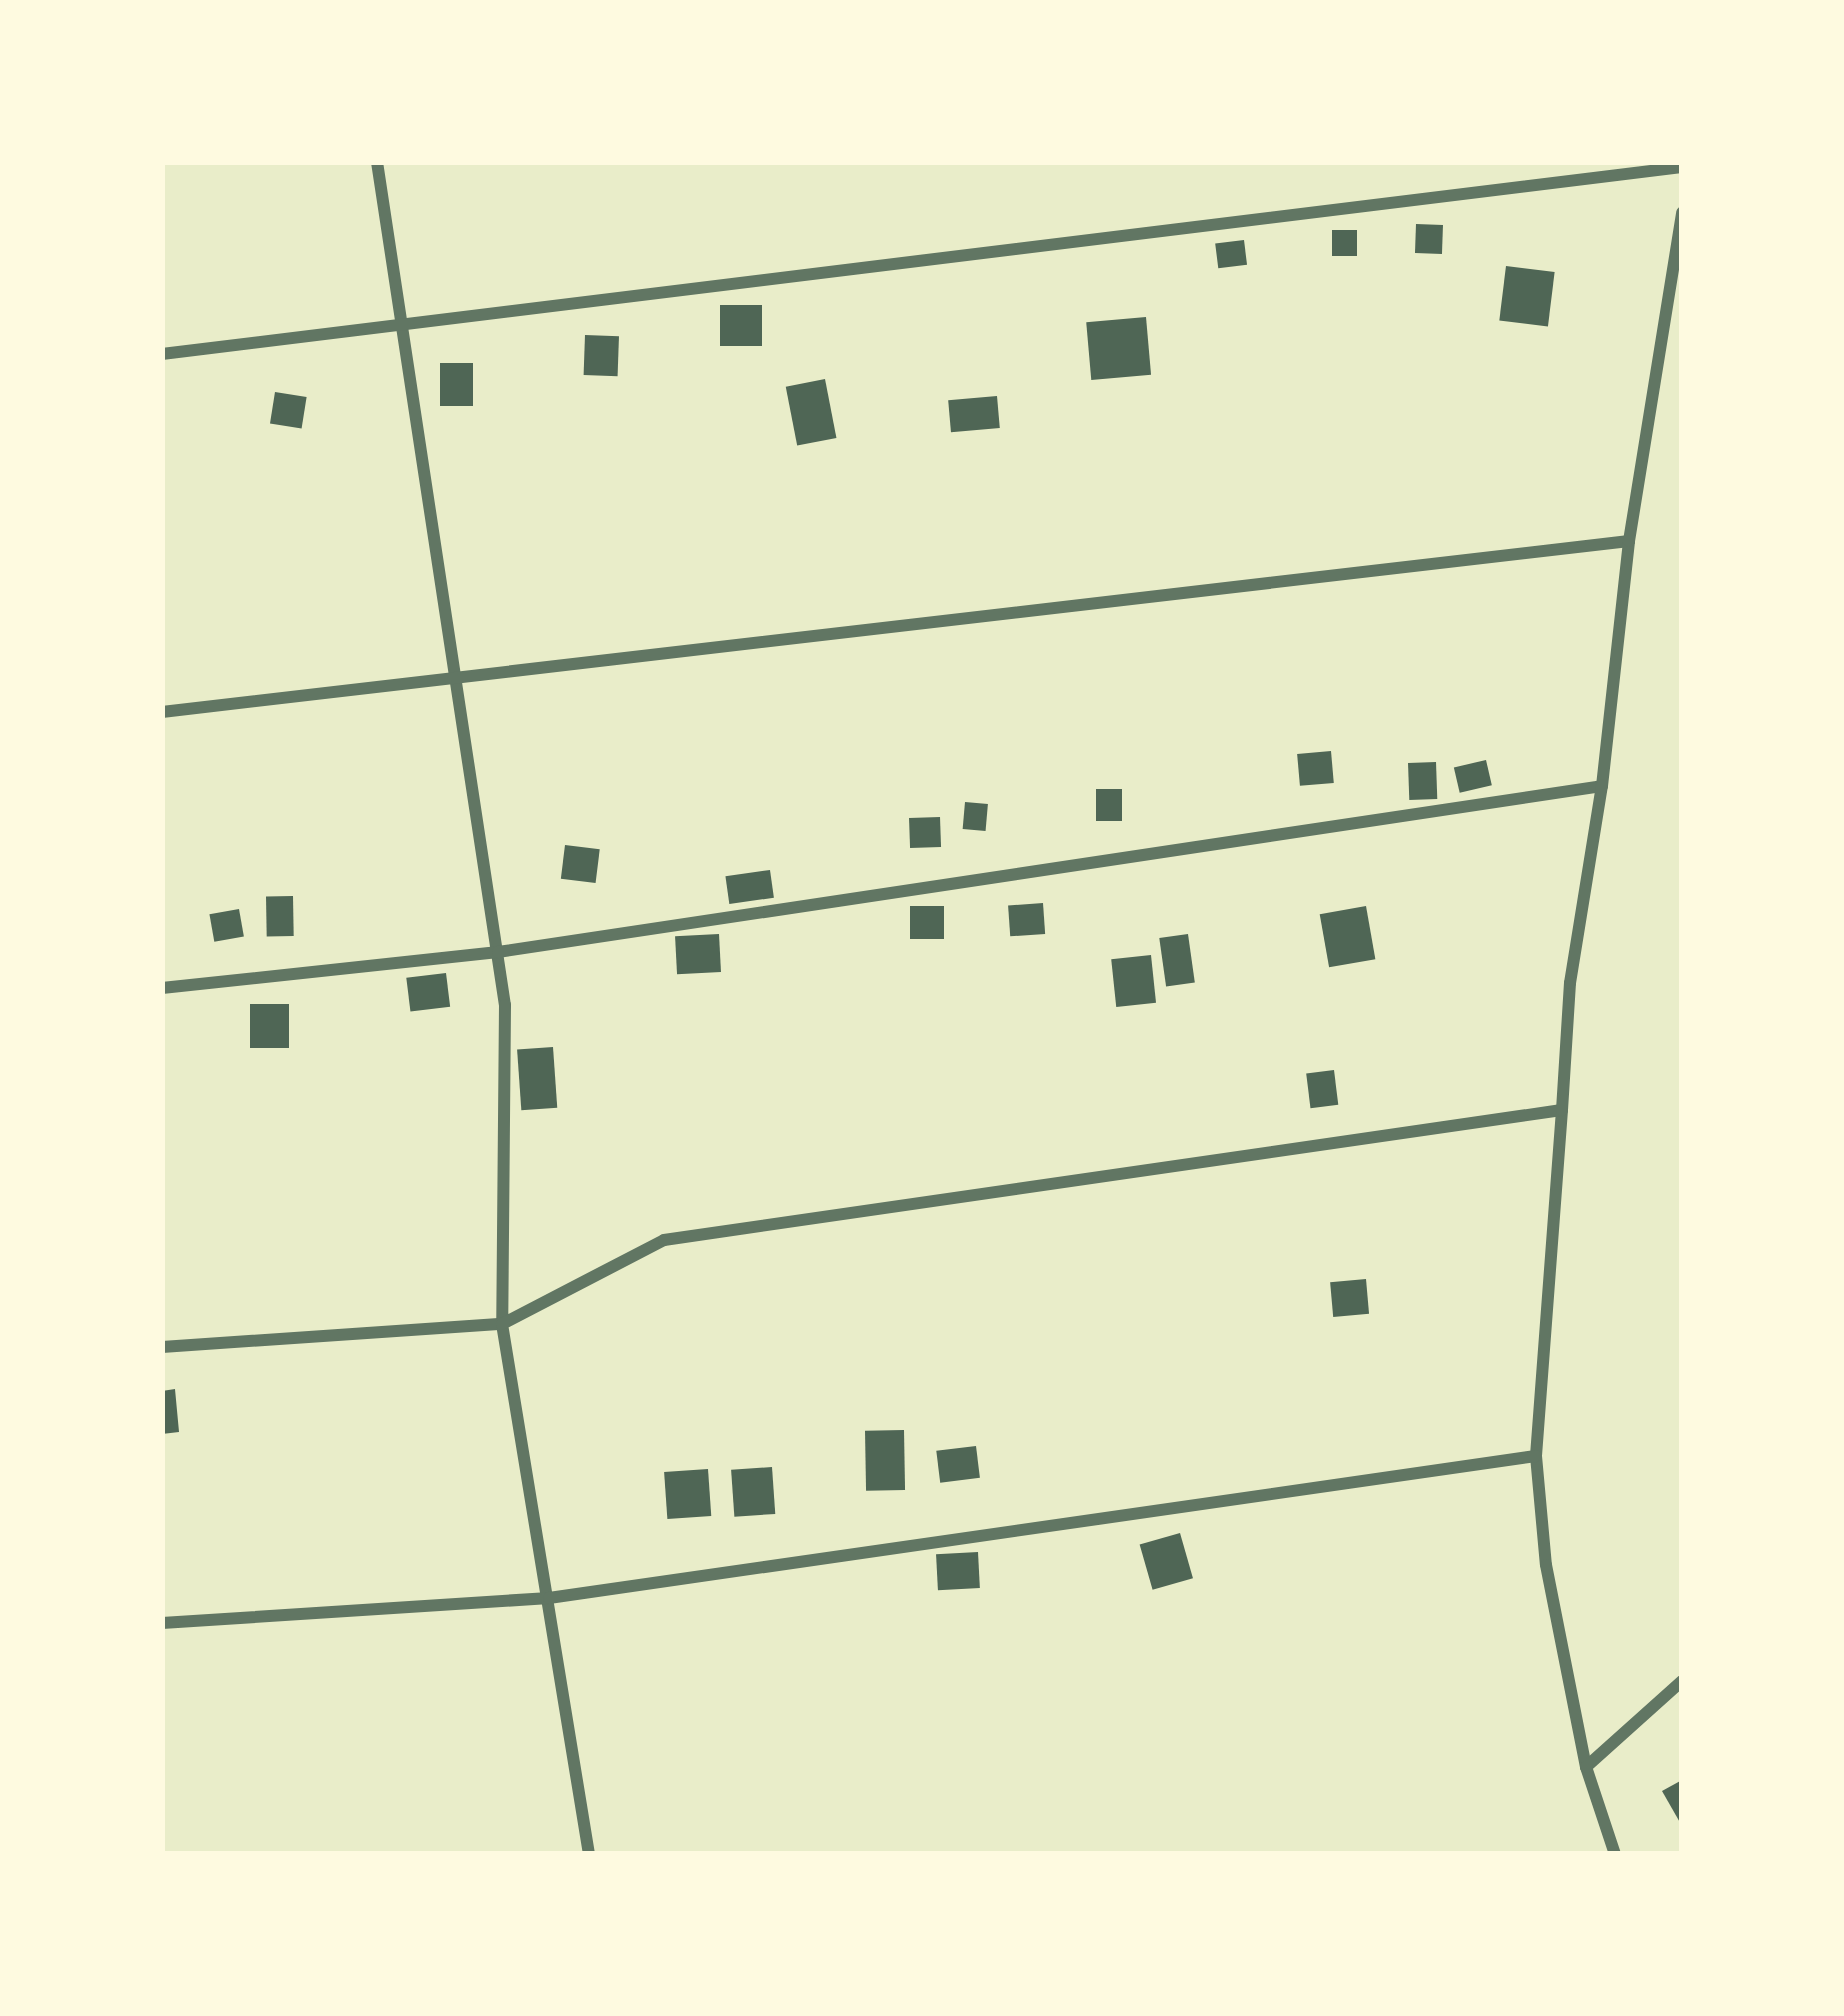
<!DOCTYPE html>
<style>
body{margin:0}
#map{position:relative;width:1844px;height:2016px;overflow:hidden;background:#e9edc9;font-family:"Archivo Narrow",sans-serif}
div>[style]{position:absolute}
.building>*{inset:0;background:#4f6655;transform-origin:0 0}
.minor>*{height:12px;margin:-6px;padding:0 6px;transform-origin:6px;border-radius:6px;background:#617663}
span{translate:-50% -50%;white-space:nowrap;text-align:center;line-height:1.15;-webkit-text-stroke:9px #fefae0;paint-order:stroke}
.frame{position:absolute;inset:0;border:165px solid #fefae0;pointer-events:none}
</style>
<div id="map">
<div class="building">
<i style="left:1416px;top:224px;width:27px;height:29px;rotate:2deg"></i>
<i style="left:1332px;top:230px;width:25px;height:26px"></i>
<i style="left:1244px;top:240px;width:25px;height:29px;rotate:83deg"></i>
<i style="left:1506px;top:266px;width:49px;height:55px;rotate:7deg"></i>
<i style="left:762px;top:305px;width:41px;height:42px;rotate:90deg"></i>
<i style="left:1146px;top:317px;width:58px;height:60px;rotate:85deg"></i>
<i style="left:585px;top:335px;width:34px;height:40px;rotate:2deg"></i>
<i style="left:440px;top:363px;width:33px;height:43px"></i>
<i style="left:825px;top:379px;width:60px;height:40px;rotate:79deg"></i>
<i style="left:275px;top:392px;width:32px;height:32px;rotate:9deg"></i>
<i style="left:997px;top:396px;width:32px;height:49px;rotate:85deg"></i>
<i style="left:1331px;top:751px;width:32px;height:34px;rotate:85deg"></i>
<i style="left:1486px;top:760px;width:26px;height:33px;rotate:77deg"></i>
<i style="left:1436px;top:762px;width:37px;height:28px;rotate:88deg"></i>
<i style="left:1122px;top:789px;width:32px;height:26px;rotate:90deg"></i>
<i style="left:965px;top:802px;width:23px;height:27px;rotate:5deg"></i>
<i style="left:940px;top:817px;width:30px;height:31px;rotate:88deg"></i>
<i style="left:565px;top:845px;width:35px;height:34px;rotate:7deg"></i>
<i style="left:770px;top:870px;width:28px;height:45px;rotate:82deg"></i>
<i style="left:293px;top:896px;width:40px;height:27px;rotate:89deg"></i>
<i style="left:1043px;top:903px;width:31px;height:35px;rotate:86deg"></i>
<i style="left:910px;top:906px;width:34px;height:33px"></i>
<i style="left:1366px;top:906px;width:54px;height:47px;rotate:80deg"></i>
<i style="left:239px;top:909px;width:28px;height:30px;rotate:80deg"></i>
<i style="left:719px;top:934px;width:38px;height:44px;rotate:87deg"></i>
<i style="left:1188px;top:934px;width:49px;height:29px;rotate:82deg"></i>
<i style="left:1151px;top:955px;width:48px;height:40px;rotate:84deg"></i>
<i style="left:446px;top:973px;width:34px;height:40px;rotate:83deg"></i>
<i style="left:250px;top:1004px;width:39px;height:44px"></i>
<i style="left:553px;top:1047px;width:61px;height:36px;rotate:86deg"></i>
<i style="left:1334px;top:1070px;width:35px;height:28px;rotate:83deg"></i>
<i style="left:1366px;top:1279px;width:35px;height:36px;rotate:85deg"></i>
<i style="clip-path:polygon(175px 1389px,179px 1432px,162px 1434px,162px 1391px)"></i>
<i style="left:904px;top:1430px;width:60px;height:39px;rotate:89deg"></i>
<i style="left:976px;top:1446px;width:32px;height:40px;rotate:83deg"></i>
<i style="left:772px;top:1467px;width:47px;height:41px;rotate:86deg"></i>
<i style="left:708px;top:1469px;width:47px;height:44px;rotate:86deg"></i>
<i style="left:1180px;top:1533px;width:47px;height:42px;rotate:74deg"></i>
<i style="left:978px;top:1552px;width:36px;height:42px;rotate:87deg"></i>
<i style="clip-path:polygon(1682px 1780px,1682px 1826px,1662px 1791px)"></i>
</div>
<div class="minor">
<i style="left:377px;top:162px;width:853px;rotate:81.37deg"></i>
<i style="left:505px;top:1005px;width:319px;rotate:90.5deg"></i>
<i style="left:502px;top:1324px;width:537px;rotate:80.68deg"></i>
<i style="left:162px;top:354px;width:1531px;rotate:-7.01deg"></i>
<i style="left:162px;top:712px;width:1477px;rotate:-6.65deg"></i>
<i style="left:162px;top:988px;width:338px;rotate:-6.1deg"></i>
<i style="left:498px;top:952px;width:1116px;rotate:-8.55deg"></i>
<i style="left:1602px;top:786px;width:246px;rotate:-83.7deg"></i>
<i style="left:1629px;top:541px;width:333px;rotate:-80.8deg"></i>
<i style="left:1562px;top:1110px;width:347px;rotate:94.3deg"></i>
<i style="left:1536px;top:1456px;width:109px;rotate:84.8deg"></i>
<i style="left:1546px;top:1565px;width:206px;rotate:78.8deg"></i>
<i style="left:1586px;top:1767px;width:92px;rotate:71.6deg"></i>
<i style="left:162px;top:1347px;width:341px;rotate:-3.9deg"></i>
<i style="left:502px;top:1324px;width:182px;rotate:-27.4deg"></i>
<i style="left:664px;top:1240px;width:907px;rotate:-8.24deg"></i>
<i style="left:1562px;top:1110px;width:127px;rotate:-86.4deg"></i>
<i style="left:1570px;top:983px;width:200px;rotate:-80.8deg"></i>
<i style="left:162px;top:1623px;width:388px;rotate:-3.7deg"></i>
<i style="left:549px;top:1598px;width:997px;rotate:-8.19deg"></i>
<i style="left:1586px;top:1767px;width:129px;rotate:-41.9deg"></i>
</div>
<div class="frame"></div>
</div>
